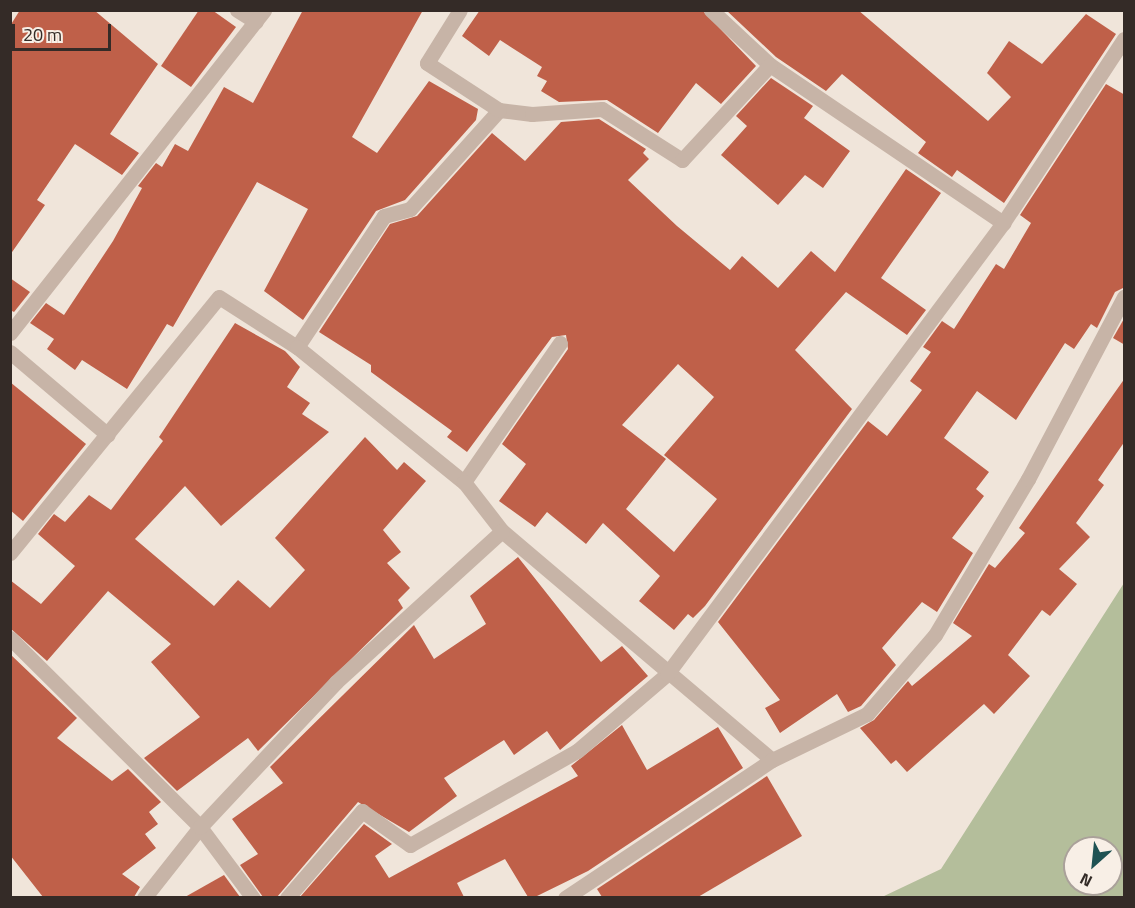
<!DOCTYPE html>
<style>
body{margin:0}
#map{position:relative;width:1135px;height:908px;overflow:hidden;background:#f0e5da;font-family:"Titillium Web",sans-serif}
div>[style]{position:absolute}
.green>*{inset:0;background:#b4be9b}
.building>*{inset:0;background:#bf6049}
.minor>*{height:15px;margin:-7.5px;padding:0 7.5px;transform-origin:7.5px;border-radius:7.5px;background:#c7b4a7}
span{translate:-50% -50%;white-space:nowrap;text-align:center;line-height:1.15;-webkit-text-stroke:5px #f8efe6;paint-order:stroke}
.frame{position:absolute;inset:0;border:12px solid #342b27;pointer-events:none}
.north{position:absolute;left:1063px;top:836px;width:60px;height:60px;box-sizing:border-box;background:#f8efe6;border:2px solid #aaa19a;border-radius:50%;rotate:207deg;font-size:16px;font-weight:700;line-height:24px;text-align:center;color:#342b27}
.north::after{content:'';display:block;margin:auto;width:21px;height:27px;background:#1f5253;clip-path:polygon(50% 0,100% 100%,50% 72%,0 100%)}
.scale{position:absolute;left:12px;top:24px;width:99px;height:27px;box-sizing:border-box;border:3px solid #342b27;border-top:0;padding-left:8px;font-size:18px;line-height:21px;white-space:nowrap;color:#342b27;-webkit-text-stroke:4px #f8efe6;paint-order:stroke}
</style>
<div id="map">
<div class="green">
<i style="clip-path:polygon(evenodd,1124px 583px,1124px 897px,882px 897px,941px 869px,1124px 583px,1075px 848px,1111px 848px,1111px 884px,1075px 884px,1075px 848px)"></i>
</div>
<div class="building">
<i style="clip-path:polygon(20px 10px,94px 10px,158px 64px,110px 134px,139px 153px,122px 175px,75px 144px,37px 200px,45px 205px,10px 255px,10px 26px)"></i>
<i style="clip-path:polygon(199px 10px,212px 10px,236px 27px,191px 87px,161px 66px)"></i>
<i style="clip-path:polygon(303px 10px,423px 10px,352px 137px,377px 153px,429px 81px,478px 109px,476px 120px,405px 200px,376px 211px,303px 320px,264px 291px,308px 209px,257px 182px,173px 327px,167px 324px,127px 389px,82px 360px,75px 370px,47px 349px,54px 339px,30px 323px,46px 303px,64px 315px,113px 241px,142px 188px,138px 186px,156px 163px,162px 167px,175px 144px,188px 151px,224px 87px,253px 103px)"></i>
<i style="clip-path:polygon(480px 10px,702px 10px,756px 66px,721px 104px,696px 83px,658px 133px,607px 100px,559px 102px,541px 91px,547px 81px,537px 76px,542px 67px,500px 40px,489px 56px,462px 36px)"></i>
<i style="clip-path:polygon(726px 10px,858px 10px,988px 121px,1011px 97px,987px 73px,1009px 41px,1042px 64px,1086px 14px,1116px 34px,1004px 203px,957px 170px,952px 177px,918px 153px,926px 142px,842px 74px,826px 91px,776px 57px)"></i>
<i style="clip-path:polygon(771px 78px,813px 106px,804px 118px,850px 151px,823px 188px,805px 175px,778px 205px,721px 155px,747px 126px,736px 116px)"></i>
<i style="clip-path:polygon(1106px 84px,1125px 95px,1125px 287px,1115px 292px,1097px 328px,1091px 324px,1074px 349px,1065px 343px,1016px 420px,977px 391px,944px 438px,989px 472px,976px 489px,984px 496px,952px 538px,973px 553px,937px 612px,922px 602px,882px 648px,896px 665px,861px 706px,848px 712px,837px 694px,780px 733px,765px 708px,780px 700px,718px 622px,868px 421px,887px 436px,922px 390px,910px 381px,931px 352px,923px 347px,942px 321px,954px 329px,996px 264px,1004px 269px,1031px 223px,1020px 215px)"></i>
<i style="clip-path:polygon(evenodd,599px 119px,646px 149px,643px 153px,649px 159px,628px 180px,677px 226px,730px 270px,742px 256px,778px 288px,811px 251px,835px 272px,906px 169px,941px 193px,881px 278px,926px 310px,907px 335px,846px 292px,795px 350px,852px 409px,705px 606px,693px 618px,688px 614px,674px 630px,639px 601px,660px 576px,603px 523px,586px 544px,547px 512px,535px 527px,499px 501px,526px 464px,502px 444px,568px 349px,566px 335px,552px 337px,467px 452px,447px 437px,452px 431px,371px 372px,371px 365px,319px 332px,390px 224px,417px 216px,492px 133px,525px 161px,561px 122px,599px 119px,678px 364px,714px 397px,664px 455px,717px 499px,674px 552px,626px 509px,666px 459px,622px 425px,678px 364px)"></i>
<i style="clip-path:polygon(10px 278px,30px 292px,14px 312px,10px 310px)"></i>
<i style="clip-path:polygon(1125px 317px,1125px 345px,1113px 338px)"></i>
<i style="clip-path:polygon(235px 323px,285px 351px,300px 367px,287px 387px,310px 403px,302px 414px,329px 432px,221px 526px,185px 486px,135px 539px,214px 606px,238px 580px,270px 608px,305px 570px,275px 538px,365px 437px,397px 470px,404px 462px,426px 481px,383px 530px,401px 552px,387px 563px,410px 588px,398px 600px,403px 608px,258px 751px,248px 738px,177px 791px,144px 758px,200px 717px,151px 662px,171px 644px,108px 591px,47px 661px,10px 628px,10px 580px,41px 604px,75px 566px,38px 534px,54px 514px,65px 522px,89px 495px,111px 510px,163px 441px,159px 437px)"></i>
<i style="clip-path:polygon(1125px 378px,1125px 441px,1098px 480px,1104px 485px,1076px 523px,1090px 537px,1059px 569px,1077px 584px,1050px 616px,1042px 610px,1008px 655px,1030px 676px,994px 714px,984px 704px,907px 772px,896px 760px,891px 764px,860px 728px,874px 720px,908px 681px,912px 686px,972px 636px,953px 623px,989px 564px,995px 568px,1025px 533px,1019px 528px)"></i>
<i style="clip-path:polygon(10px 382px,86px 444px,23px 521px,10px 510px)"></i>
<i style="clip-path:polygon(518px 557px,601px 662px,622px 646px,648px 676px,560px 750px,547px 731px,514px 755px,504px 740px,444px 778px,457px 796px,409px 832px,358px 802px,277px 897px,263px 897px,240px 865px,258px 854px,232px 819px,283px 783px,270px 767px,414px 625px,434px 659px,486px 624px,470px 596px)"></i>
<i style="clip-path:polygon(10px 654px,77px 718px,57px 738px,112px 781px,128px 769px,161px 802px,149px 812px,158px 824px,145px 834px,156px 848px,122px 874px,140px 887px,134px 897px,43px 897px,10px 855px)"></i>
<i style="clip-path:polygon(622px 725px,647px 770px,718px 727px,743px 768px,588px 871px,535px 897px,528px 897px,505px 859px,457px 883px,464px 897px,300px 897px,364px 824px,392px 844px,375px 856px,389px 878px,578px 776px,571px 766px)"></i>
<i style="clip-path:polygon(767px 776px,802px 836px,698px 897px,602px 897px,597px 889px)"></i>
<i style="clip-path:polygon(224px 875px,240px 897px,185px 897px)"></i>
</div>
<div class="minor">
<i style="left:237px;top:10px;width:22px;rotate:32deg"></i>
<i style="left:711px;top:10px;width:81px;rotate:43deg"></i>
<i style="left:770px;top:65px;width:282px;rotate:34.1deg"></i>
<i style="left:499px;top:110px;width:33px;rotate:7deg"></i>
<i style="left:532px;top:114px;width:70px;rotate:-4.1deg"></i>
<i style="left:602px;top:109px;width:95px;rotate:32.5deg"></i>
<i style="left:682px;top:160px;width:129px;rotate:-47.2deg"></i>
<i style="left:10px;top:333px;width:411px;rotate:-51.8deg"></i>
<i style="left:297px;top:347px;width:157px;rotate:-56.4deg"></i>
<i style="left:384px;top:216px;width:27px;rotate:-15deg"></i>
<i style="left:410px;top:209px;width:133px;rotate:-48deg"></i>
<i style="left:499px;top:110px;width:86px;rotate:-146.9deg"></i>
<i style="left:427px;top:63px;width:62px;rotate:-58.1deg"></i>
<i style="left:10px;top:352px;width:128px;rotate:40.3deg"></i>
<i style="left:464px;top:482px;width:169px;rotate:-55.4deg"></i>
<i style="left:10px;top:553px;width:330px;rotate:-50.8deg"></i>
<i style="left:219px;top:297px;width:93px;rotate:32.7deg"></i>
<i style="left:297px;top:347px;width:215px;rotate:39deg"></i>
<i style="left:464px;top:482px;width:62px;rotate:52.2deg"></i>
<i style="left:502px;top:531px;width:354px;rotate:40.3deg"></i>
<i style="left:10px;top:638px;width:268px;rotate:44.8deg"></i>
<i style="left:200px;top:827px;width:89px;rotate:53.3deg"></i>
<i style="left:144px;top:898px;width:90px;rotate:-51.7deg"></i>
<i style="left:200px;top:827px;width:199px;rotate:-46.8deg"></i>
<i style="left:336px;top:682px;width:224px;rotate:-42.3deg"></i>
<i style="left:287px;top:898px;width:115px;rotate:-49.2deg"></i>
<i style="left:362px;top:811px;width:59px;rotate:35.3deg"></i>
<i style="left:410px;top:845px;width:192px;rotate:-29.4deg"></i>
<i style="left:577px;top:751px;width:118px;rotate:-40.5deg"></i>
<i style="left:667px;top:674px;width:562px;rotate:-53.31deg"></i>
<i style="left:1003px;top:223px;width:220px;rotate:-56.7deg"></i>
<i style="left:565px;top:898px;width:249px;rotate:-33.7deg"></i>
<i style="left:772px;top:760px;width:106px;rotate:-25.8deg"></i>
<i style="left:867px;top:714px;width:104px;rotate:-49.3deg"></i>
<i style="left:935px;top:635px;width:182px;rotate:-59.2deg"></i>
<i style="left:1028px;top:479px;width:206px;rotate:-62.2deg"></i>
</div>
<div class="frame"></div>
<div class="north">N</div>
<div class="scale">20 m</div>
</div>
